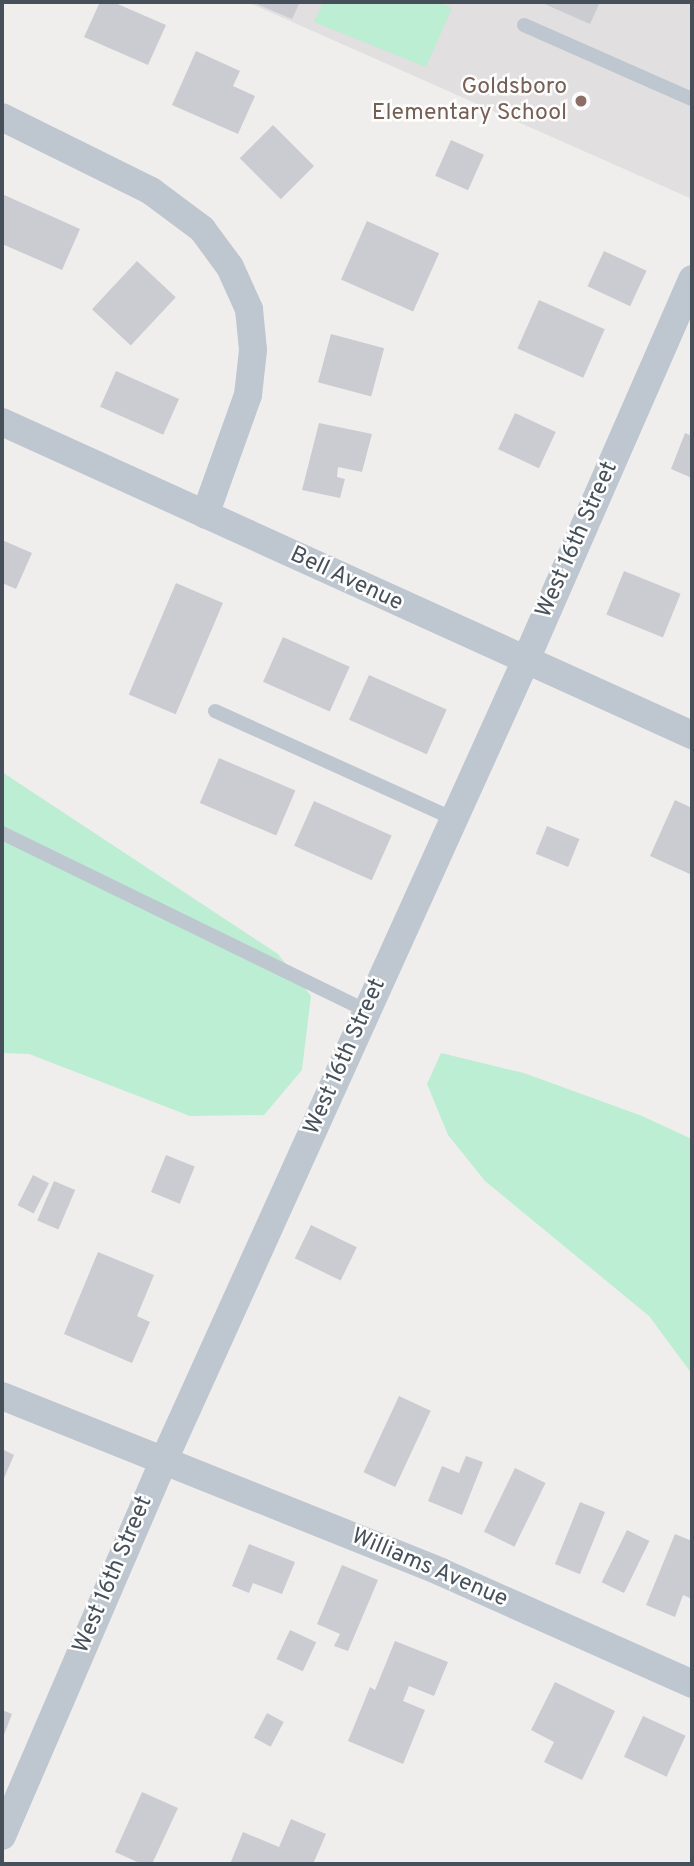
<!DOCTYPE html>
<style>
body{margin:0}
#map{position:relative;width:694px;height:1866px;overflow:hidden;background:#f0eeed;font-family:Overpass,sans-serif}
div>[style]{position:absolute}
.education>*{inset:0;background:#e1dfdf}
.green>*{inset:0;background:#bbeed2}
.building>*{inset:0;background:#caccd2;transform-origin:0 0}
.lane>*{height:14px;margin:-7px;padding:0 7px;transform-origin:7px;border-radius:7px;background:#bec7d0}
.street>*{height:28px;margin:-14px;padding:0 14px;transform-origin:14px;border-radius:14px;background:#bec7d0}
.dots>*{width:19px;height:19px;translate:-50% -50%;box-sizing:border-box;border:4px solid #fff;border-radius:50%}
span{translate:-50% -50%;white-space:nowrap;text-align:center;line-height:1.15;-webkit-text-stroke:5px #fff;paint-order:stroke}
.education-label{font-size:23px;color:#785e54}
.right{translate:-100% -50%;text-align:right}
.street-label{font-size:23px;color:#46505b}
.frame{position:absolute;inset:0;border:4px solid #46505b;pointer-events:none}
</style>
<div id="map">
<div class="education">
<i style="clip-path:polygon(247px 2px,692px 2px,692px 199px)"></i>
</div>
<div class="green">
<i style="clip-path:polygon(323px 2px,438px 2px,452px 8px,426px 67px,314px 22px)"></i>
<i style="clip-path:polygon(2px 772px,278px 954px,311px 996px,302px 1070px,264px 1115px,190px 1116px,29px 1054px,2px 1053px)"></i>
<i style="clip-path:polygon(441px 1053px,524px 1073px,642px 1116px,692px 1139px,692px 1374px,649px 1316px,485px 1181px,448px 1135px,427px 1084px)"></i>
</div>
<div class="building">
<i style="clip-path:polygon(100px 2px,113px 2px,166px 25px,148px 65px,84px 37px)"></i>
<i style="clip-path:polygon(252px 2px,300px 2px,292px 19px)"></i>
<i style="clip-path:polygon(540px 2px,600px 2px,590px 24px)"></i>
<i style="clip-path:polygon(196px 51px,240px 71px,233px 86px,255px 96px,238px 134px,172px 105px)"></i>
<i style="left:273px;top:125px;width:58px;height:47px;rotate:45deg"></i>
<i style="left:451px;top:140px;width:36px;height:39px;rotate:24deg"></i>
<i style="clip-path:polygon(2px 194px,80px 229px,62px 270px,2px 244px)"></i>
<i style="left:367px;top:221px;width:79px;height:64px;rotate:24deg"></i>
<i style="left:604px;top:251px;width:47px;height:39px;rotate:25deg"></i>
<i style="left:137px;top:261px;width:53px;height:66px;rotate:43deg"></i>
<i style="left:539px;top:300px;width:72px;height:53px;rotate:24deg"></i>
<i style="left:331px;top:334px;width:55px;height:50px;rotate:15deg"></i>
<i style="left:116px;top:371px;width:69px;height:39px;rotate:24deg"></i>
<i style="left:515px;top:413px;width:45px;height:40px;rotate:25deg"></i>
<i style="clip-path:polygon(319px 423px,372px 434px,362px 472px,338px 467px,337px 477px,345px 479px,340px 498px,302px 490px)"></i>
<i style="clip-path:polygon(685px 433px,692px 436px,692px 478px,671px 469px)"></i>
<i style="clip-path:polygon(2px 540px,32px 553px,16px 589px,2px 583px)"></i>
<i style="left:624px;top:571px;width:61px;height:47px;rotate:22deg"></i>
<i style="left:176px;top:583px;width:51px;height:121px;rotate:23deg"></i>
<i style="left:283px;top:637px;width:73px;height:49px;rotate:24deg"></i>
<i style="left:369px;top:675px;width:85px;height:49px;rotate:24deg"></i>
<i style="left:219px;top:758px;width:83px;height:49px;rotate:23deg"></i>
<i style="clip-path:polygon(675px 800px,692px 808px,692px 875px,650px 856px)"></i>
<i style="left:314px;top:801px;width:85px;height:49px;rotate:24deg"></i>
<i style="left:547px;top:826px;width:35px;height:30px;rotate:22deg"></i>
<i style="left:166px;top:1155px;width:31px;height:40px;rotate:22deg"></i>
<i style="left:33px;top:1175px;width:18px;height:34px;rotate:27deg"></i>
<i style="left:54px;top:1181px;width:23px;height:43px;rotate:23deg"></i>
<i style="left:311px;top:1225px;width:51px;height:37px;rotate:26deg"></i>
<i style="clip-path:polygon(98px 1252px,154px 1275px,137px 1316px,150px 1322px,132px 1363px,64px 1334px)"></i>
<i style="left:399px;top:1396px;width:35px;height:84px;rotate:25deg"></i>
<i style="clip-path:polygon(2px 1449px,14px 1455px,2px 1483px)"></i>
<i style="clip-path:polygon(466px 1456px,483px 1462px,462px 1515px,428px 1501px,442px 1466px,459px 1473px)"></i>
<i style="left:515px;top:1468px;width:34px;height:71px;rotate:26deg"></i>
<i style="left:580px;top:1502px;width:27px;height:67px;rotate:22deg"></i>
<i style="left:627px;top:1530px;width:25px;height:58px;rotate:26deg"></i>
<i style="clip-path:polygon(675px 1534px,692px 1541px,692px 1599px,683px 1595px,675px 1617px,646px 1605px)"></i>
<i style="clip-path:polygon(249px 1544px,295px 1562px,282px 1594px,253px 1583px,249px 1593px,232px 1586px)"></i>
<i style="clip-path:polygon(342px 1565px,378px 1580px,348px 1651px,334px 1646px,340px 1634px,317px 1624px)"></i>
<i style="left:290px;top:1630px;width:29px;height:32px;rotate:25deg"></i>
<i style="clip-path:polygon(395px 1641px,448px 1662px,434px 1696px,409px 1686px,403px 1701px,425px 1710px,403px 1764px,348px 1741px,370px 1687px,375px 1690px)"></i>
<i style="clip-path:polygon(555px 1682px,615px 1711px,582px 1780px,544px 1762px,554px 1742px,531px 1730px)"></i>
<i style="clip-path:polygon(2px 1710px,12px 1714px,2px 1740px)"></i>
<i style="left:267px;top:1713px;width:19px;height:28px;rotate:28deg"></i>
<i style="left:643px;top:1716px;width:47px;height:45px;rotate:25deg"></i>
<i style="clip-path:polygon(142px 1792px,178px 1808px,152px 1864px,142px 1864px,115px 1852px)"></i>
<i style="clip-path:polygon(291px 1819px,326px 1834px,313px 1864px,230px 1864px,243px 1832px,279px 1847px)"></i>
</div>
<div class="lane">
<i style="left:524px;top:25px;width:184px;rotate:23.8deg"></i>
<i style="left:215px;top:711px;width:262px;rotate:24.3deg"></i>
<i style="left:2px;top:833px;width:406px;rotate:26deg"></i>
</div>
<div class="street">
<i style="left:2px;top:117px;width:166px;rotate:26.4deg"></i>
<i style="left:151px;top:191px;width:64px;rotate:36.7deg"></i>
<i style="left:202px;top:229px;width:47px;rotate:53.6deg"></i>
<i style="left:230px;top:267px;width:46px;rotate:65.7deg"></i>
<i style="left:249px;top:309px;width:41px;rotate:84.4deg"></i>
<i style="left:253px;top:350px;width:45px;rotate:96.3deg"></i>
<i style="left:248px;top:395px;width:127px;rotate:109.7deg"></i>
<i style="left:2px;top:422px;width:758px;rotate:24.4deg"></i>
<i style="left:2px;top:1396px;width:473px;rotate:21.8deg"></i>
<i style="left:441px;top:1572px;width:275px;rotate:24deg"></i>
<i style="left:2px;top:1836px;width:407px;rotate:-66.7deg"></i>
<i style="left:163px;top:1462px;width:878px;rotate:-65.65deg"></i>
<i style="left:525px;top:662px;width:418px;rotate:-66.4deg"></i>
</div>
<div class="dots">
<i style="left:581px;top:101px;background:#8d6e63"></i>
</div>
<div class="education-label">
<span class="right" style="left:567px;top:101px">Goldsboro<br>Elementary School</span>
</div>
<div class="street-label">
<span style="left:578px;top:540px;rotate:-66deg">West 16th Street</span>
<span style="left:346px;top:580px;rotate:25deg">Bell Avenue</span>
<span style="left:346px;top:1057px;rotate:-66deg">West 16th Street</span>
<span style="left:429px;top:1569px;rotate:23deg">Williams Avenue</span>
<span style="left:114px;top:1575px;rotate:-67deg">West 16th Street</span>
</div>
<div class="frame"></div>
</div>
